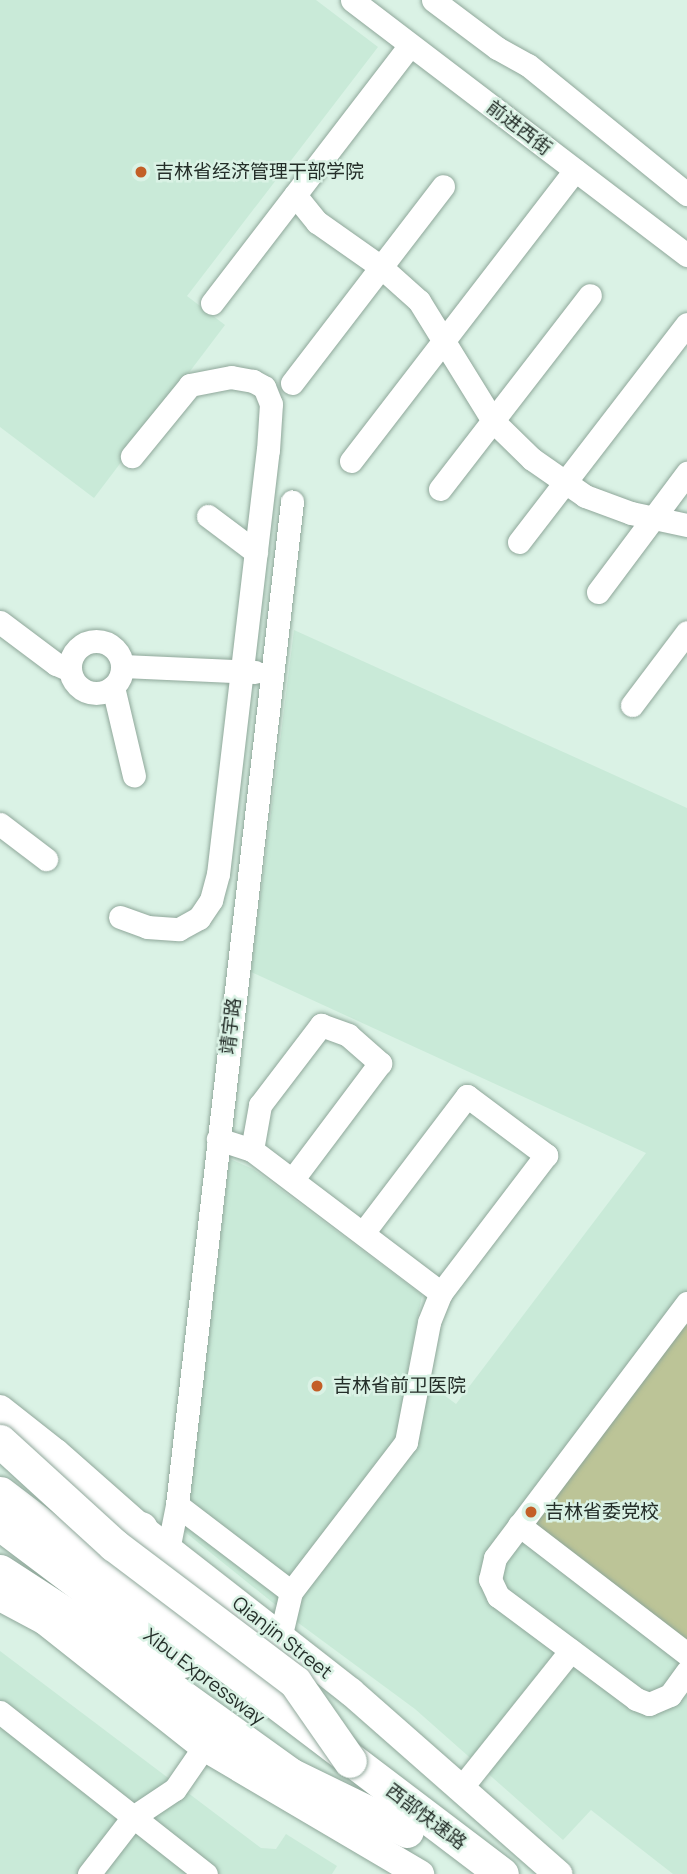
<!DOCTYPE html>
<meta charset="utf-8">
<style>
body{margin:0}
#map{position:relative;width:687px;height:1874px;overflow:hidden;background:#daf2e5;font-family:Manrope,"Noto Sans SC",sans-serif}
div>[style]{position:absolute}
.built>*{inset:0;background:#c9ead8}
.green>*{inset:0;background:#bcc497}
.roads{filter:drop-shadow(0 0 2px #8fa79a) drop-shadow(0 0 2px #8fa79a)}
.minor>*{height:23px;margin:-11.5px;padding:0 11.5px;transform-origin:11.5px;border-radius:11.5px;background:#fff}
.minor>.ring{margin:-11.5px;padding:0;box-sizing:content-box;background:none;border:23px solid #fff;border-radius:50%}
.major>*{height:28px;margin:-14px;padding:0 14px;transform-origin:14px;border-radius:14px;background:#fff}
.highway>*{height:33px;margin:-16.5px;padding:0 16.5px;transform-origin:16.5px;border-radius:16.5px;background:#fff}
.bridges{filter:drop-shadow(0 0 2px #8fa79a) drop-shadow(0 0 2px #8fa79a)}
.highway-bridge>*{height:33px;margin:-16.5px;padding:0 16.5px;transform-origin:16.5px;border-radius:16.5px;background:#fff}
.dots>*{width:19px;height:19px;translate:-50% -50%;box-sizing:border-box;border:4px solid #daf2e5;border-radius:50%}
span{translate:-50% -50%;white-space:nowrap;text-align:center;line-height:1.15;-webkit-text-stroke:5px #daf2e5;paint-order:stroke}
.street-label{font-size:19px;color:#242e29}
.poi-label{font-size:19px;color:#242e29}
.left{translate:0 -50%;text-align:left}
</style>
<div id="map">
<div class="built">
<i style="clip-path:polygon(0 0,316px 0,378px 47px,187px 296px,225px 325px,94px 498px,0 427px)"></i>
<i style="clip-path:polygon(294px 630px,687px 808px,687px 1874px,673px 1874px,591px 1810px,563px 1840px,415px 1709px,293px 1619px,185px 1532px,230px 1159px,253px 1169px,422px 1295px,408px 1368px,456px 1404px,646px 1153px,251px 972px)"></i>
<i style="clip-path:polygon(0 1651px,261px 1848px,276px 1849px,286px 1834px,337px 1866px,332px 1874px,0 1874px)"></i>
</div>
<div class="green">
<i style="clip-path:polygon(676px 1317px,687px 1325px,687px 1654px,519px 1525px)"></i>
</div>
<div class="roads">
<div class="minor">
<i style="left:352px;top:0;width:421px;rotate:37.3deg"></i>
<i style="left:433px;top:0;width:80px;rotate:36.9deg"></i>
<i style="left:497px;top:48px;width:35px;rotate:29deg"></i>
<i style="left:528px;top:65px;width:205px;rotate:39.1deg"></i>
<i style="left:295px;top:195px;width:35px;rotate:51deg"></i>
<i style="left:317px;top:222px;width:78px;rotate:35.1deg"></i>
<i style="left:381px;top:267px;width:51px;rotate:41.8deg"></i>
<i style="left:419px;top:301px;width:141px;rotate:58.3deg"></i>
<i style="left:493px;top:421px;width:54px;rotate:44.3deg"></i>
<i style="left:532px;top:459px;width:65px;rotate:34.9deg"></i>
<i style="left:585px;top:496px;width:49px;rotate:20.3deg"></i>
<i style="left:631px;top:513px;width:57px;rotate:12.1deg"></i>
<i style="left:212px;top:303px;width:325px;rotate:-52.5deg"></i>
<i style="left:292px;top:383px;width:248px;rotate:-52.5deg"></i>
<i style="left:351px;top:461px;width:367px;rotate:-52.4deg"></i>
<i style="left:440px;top:489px;width:245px;rotate:-52.3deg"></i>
<i style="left:208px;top:516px;width:60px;rotate:36.9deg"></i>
<i style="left:519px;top:542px;width:275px;rotate:-52.4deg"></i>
<i style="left:598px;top:592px;width:149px;rotate:-53.2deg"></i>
<i style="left:0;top:622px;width:70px;rotate:36.9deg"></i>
<i style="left:56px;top:664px;width:15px;rotate:23deg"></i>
<i class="ring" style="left:70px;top:641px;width:29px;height:29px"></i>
<i style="left:123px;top:666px;width:132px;rotate:2.6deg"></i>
<i style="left:113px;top:687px;width:91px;rotate:76.7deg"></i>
<i style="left:632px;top:705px;width:91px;rotate:-53deg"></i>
<i style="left:0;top:824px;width:58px;rotate:37.3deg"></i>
<i style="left:120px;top:917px;width:29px;rotate:20deg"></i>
<i style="left:147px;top:927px;width:32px;rotate:4deg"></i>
<i style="left:179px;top:929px;width:23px;rotate:-29deg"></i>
<i style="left:199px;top:918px;width:22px;rotate:-56deg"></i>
<i style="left:211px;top:900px;width:27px;rotate:-75deg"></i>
<i style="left:218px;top:874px;width:427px;rotate:-83.3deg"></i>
<i style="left:268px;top:450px;width:46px;rotate:-86.3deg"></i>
<i style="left:271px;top:404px;width:18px;rotate:-112deg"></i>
<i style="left:264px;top:387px;width:13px;rotate:-151deg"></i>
<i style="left:253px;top:381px;width:22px;rotate:-170deg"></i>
<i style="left:231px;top:377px;width:42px;rotate:169deg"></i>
<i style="left:190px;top:385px;width:92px;rotate:129.2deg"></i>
<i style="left:252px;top:1150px;width:46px;rotate:-79.9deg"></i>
<i style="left:260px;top:1105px;width:101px;rotate:-52.7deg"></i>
<i style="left:321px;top:1025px;width:29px;rotate:20deg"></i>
<i style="left:348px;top:1035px;width:43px;rotate:41.2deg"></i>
<i style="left:380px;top:1063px;width:146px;rotate:126.9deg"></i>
<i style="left:363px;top:1233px;width:172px;rotate:-52.8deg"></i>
<i style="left:467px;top:1096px;width:99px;rotate:36.8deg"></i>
<i style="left:546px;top:1155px;width:173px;rotate:127.3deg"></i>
<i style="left:687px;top:1303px;width:319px;rotate:127deg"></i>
<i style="left:495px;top:1558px;width:22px;rotate:103deg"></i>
<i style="left:490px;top:1579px;width:19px;rotate:65deg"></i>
<i style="left:498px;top:1596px;width:172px;rotate:36.7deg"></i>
<i style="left:636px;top:1699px;width:14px;rotate:21deg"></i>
<i style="left:649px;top:1704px;width:23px;rotate:-23deg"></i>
<i style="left:670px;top:1695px;width:29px;rotate:-54deg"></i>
<i style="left:177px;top:1505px;width:143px;rotate:37.3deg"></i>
<i style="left:291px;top:1592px;width:189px;rotate:-52.5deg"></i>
<i style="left:406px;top:1442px;width:122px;rotate:-79.1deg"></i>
<i style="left:429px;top:1322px;width:31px;rotate:-68deg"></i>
<i style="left:441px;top:1293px;width:237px;rotate:-142.9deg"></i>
<i style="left:252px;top:1150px;width:36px;rotate:-162deg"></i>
<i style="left:519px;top:1525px;width:212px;rotate:37.5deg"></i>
<i style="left:168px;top:1550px;width:46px;rotate:-78.7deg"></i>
<i style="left:177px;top:1505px;width:1010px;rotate:-83.46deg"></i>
<i style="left:281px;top:1634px;width:43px;rotate:-76.6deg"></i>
<i style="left:0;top:1712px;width:262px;rotate:38.2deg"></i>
<i style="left:461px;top:1788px;width:176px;rotate:-51.4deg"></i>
<i style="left:89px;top:1874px;width:72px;rotate:-52.3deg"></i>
<i style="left:133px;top:1817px;width:50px;rotate:-33.7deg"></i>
<i style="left:175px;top:1789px;width:51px;rotate:-55.4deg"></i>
</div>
<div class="major">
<i style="left:0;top:1409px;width:71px;rotate:38.2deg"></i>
<i style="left:56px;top:1453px;width:113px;rotate:41.4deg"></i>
<i style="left:141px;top:1528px;width:266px;rotate:38deg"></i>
<i style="left:351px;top:1692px;width:276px;rotate:41.3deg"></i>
<i style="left:0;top:1597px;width:51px;rotate:28.1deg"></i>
<i style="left:45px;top:1621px;width:203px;rotate:38.4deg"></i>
<i style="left:204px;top:1747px;width:251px;rotate:30.5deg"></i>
</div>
<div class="highway">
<i style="left:0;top:1493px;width:630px;rotate:37.2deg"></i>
<i style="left:75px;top:1516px;width:11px;rotate:34deg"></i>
<i style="left:84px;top:1522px;width:57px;rotate:6deg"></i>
<i style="left:0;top:1524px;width:228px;rotate:37deg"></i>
<i style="left:0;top:1571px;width:95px;rotate:33deg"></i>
<i style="left:80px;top:1623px;width:259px;rotate:35.7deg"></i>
<i style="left:290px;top:1774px;width:130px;rotate:26deg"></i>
</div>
</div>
<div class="bridges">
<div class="highway-bridge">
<i style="left:0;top:1441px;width:154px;rotate:42.4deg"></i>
<i style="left:114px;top:1545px;width:227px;rotate:37.1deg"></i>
<i style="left:295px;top:1682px;width:96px;rotate:55.2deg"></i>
</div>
</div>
<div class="dots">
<i style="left:141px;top:172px;background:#c35f27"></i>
<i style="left:317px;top:1386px;background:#c35f27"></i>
<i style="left:531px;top:1512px;background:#c35f27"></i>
</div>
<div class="street-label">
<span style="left:519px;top:128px;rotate:37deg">前进西街</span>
<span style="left:231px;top:1026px;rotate:-83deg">靖宇路</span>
<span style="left:282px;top:1638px;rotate:38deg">Qianjin Street</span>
<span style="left:204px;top:1677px;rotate:37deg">Xibu Expressway</span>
<span style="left:426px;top:1817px;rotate:37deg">西部快速路</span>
</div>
<div class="poi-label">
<span class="left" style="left:155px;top:172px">吉林省经济管理干部学院</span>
<span class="left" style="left:333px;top:1386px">吉林省前卫医院</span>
<span class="left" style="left:545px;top:1512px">吉林省委党校</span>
</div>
</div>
